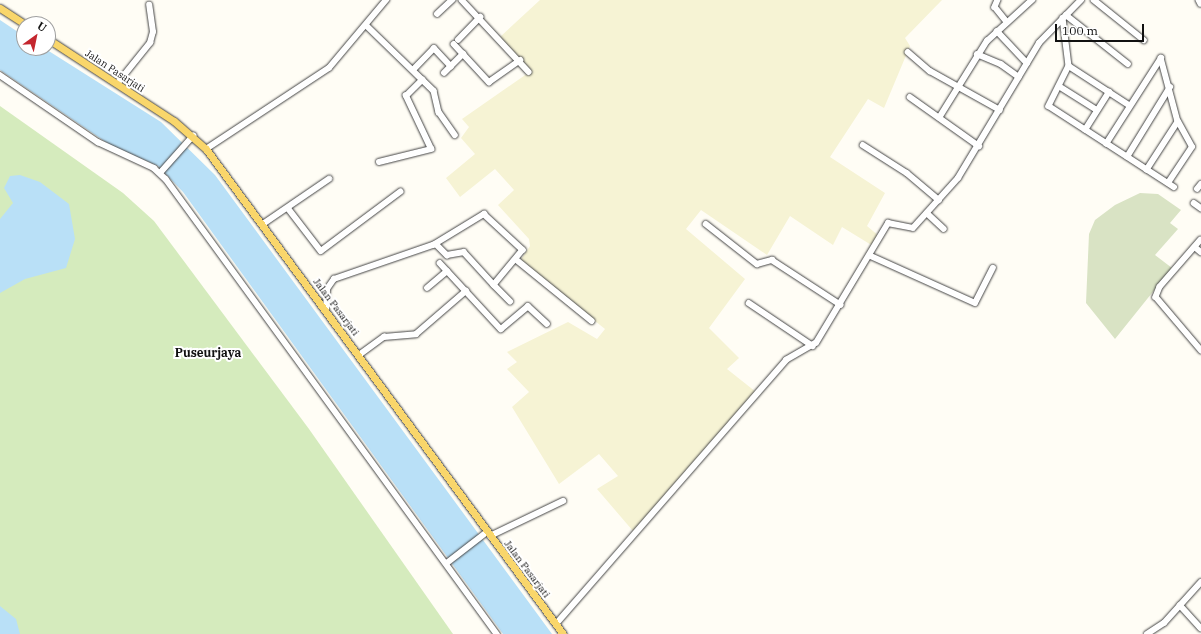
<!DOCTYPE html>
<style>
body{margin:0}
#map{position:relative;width:1201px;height:634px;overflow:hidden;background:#fffdf5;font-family:"IBM Plex Serif",serif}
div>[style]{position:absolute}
.farmland>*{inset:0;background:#f6f3d4}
.green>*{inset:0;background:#d5ebbd}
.cemetery>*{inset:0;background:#d9e3c4}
.water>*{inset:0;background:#b9e0f7}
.roads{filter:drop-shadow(0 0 1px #444) drop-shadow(0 0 1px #444)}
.minor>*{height:5.5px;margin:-2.75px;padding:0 2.75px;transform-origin:2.75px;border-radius:2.75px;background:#fff}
.major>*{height:7px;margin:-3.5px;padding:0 3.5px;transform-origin:3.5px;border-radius:3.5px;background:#f9d66b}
span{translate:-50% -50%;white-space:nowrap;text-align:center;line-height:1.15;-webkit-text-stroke:4px #fff;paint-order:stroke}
.street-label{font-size:10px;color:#111}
.quarter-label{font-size:12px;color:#111;font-weight:700}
.north{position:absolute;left:16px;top:16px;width:40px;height:40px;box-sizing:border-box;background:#fff;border:1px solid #a0a0a0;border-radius:50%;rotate:33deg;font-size:11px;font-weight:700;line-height:16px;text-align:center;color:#111}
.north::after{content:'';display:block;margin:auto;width:14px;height:18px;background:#c4262e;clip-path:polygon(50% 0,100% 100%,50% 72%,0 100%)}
.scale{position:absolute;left:1055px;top:24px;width:89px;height:18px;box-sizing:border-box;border:2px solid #111;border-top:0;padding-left:5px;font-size:12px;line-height:14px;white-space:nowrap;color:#111;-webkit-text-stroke:3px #fff;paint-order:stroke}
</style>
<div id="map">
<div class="farmland">
<i style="clip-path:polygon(540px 0,953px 0,942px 0,905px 38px,910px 46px,884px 108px,868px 99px,830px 157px,885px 193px,867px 226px,879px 236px,873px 246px,842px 227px,833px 245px,790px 216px,767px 255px,701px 210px,686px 229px,745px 279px,709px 328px,739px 358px,727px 369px,756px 392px,633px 531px,597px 489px,618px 476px,599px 454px,559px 484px,512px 407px,529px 392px,507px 369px,517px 362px,507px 352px,568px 322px,597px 339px,605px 329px,520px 261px,530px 246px,529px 239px,498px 205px,514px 190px,495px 169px,460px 197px,446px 178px,475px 154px,461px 138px,469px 127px,462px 119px,531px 71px,500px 37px)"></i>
</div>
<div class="green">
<i style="clip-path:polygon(0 106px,123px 193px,154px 221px,309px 429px,453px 634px,0 634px)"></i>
</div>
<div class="cemetery">
<i style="clip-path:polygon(1140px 193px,1158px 194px,1181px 210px,1170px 223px,1178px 229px,1155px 255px,1172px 268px,1115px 339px,1086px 303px,1089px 234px,1095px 220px,1115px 205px)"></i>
</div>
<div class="water">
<i style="clip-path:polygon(0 20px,24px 36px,24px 48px,44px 48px,161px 122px,215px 175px,552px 634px,503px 634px,183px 192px,158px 166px,110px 145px,0 70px)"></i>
<i style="clip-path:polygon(20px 175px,40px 182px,69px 204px,75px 239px,66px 268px,25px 279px,0 293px,0 219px,13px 203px,4px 188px,10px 176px)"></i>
<i style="clip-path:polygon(0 606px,16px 619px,20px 634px,0 634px)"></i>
</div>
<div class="roads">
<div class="minor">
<i style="left:462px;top:0;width:98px;rotate:47.1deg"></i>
<i style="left:998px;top:0;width:8px;rotate:113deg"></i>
<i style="left:995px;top:7px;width:19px;rotate:51deg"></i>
<i style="left:1094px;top:0;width:64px;rotate:38.7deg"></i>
<i style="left:1199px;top:0;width:4px;rotate:63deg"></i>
<i style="left:437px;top:14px;width:21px;rotate:-43deg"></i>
<i style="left:1066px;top:15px;width:79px;rotate:38.3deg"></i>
<i style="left:1063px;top:18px;width:48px;rotate:82.9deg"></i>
<i style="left:1069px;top:66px;width:45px;rotate:116.6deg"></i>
<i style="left:1049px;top:106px;width:149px;rotate:32.9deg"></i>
<i style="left:367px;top:26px;width:93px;rotate:44.1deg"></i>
<i style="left:434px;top:91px;width:22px;rotate:77deg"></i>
<i style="left:439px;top:112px;width:28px;rotate:55deg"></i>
<i style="left:997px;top:31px;width:44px;rotate:46.8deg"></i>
<i style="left:458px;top:40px;width:32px;rotate:-46deg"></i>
<i style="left:454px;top:44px;width:52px;rotate:47.4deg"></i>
<i style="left:489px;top:82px;width:38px;rotate:-35deg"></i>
<i style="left:908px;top:52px;width:29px;rotate:41deg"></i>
<i style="left:930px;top:71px;width:80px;rotate:29.1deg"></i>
<i style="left:977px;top:54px;width:26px;rotate:23deg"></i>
<i style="left:1001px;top:64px;width:22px;rotate:36deg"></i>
<i style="left:1069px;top:66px;width:72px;rotate:33deg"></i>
<i style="left:413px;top:70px;width:30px;rotate:-46deg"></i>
<i style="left:434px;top:48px;width:25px;rotate:47deg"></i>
<i style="left:444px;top:73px;width:27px;rotate:-45deg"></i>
<i style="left:0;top:75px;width:119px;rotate:34.4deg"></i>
<i style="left:98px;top:142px;width:62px;rotate:24.9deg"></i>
<i style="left:154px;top:168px;width:16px;rotate:43deg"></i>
<i style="left:166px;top:179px;width:563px;rotate:53.97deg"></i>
<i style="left:117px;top:84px;width:53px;rotate:-51.2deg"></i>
<i style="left:150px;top:43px;width:11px;rotate:-75deg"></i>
<i style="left:153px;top:32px;width:27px;rotate:-98deg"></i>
<i style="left:1059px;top:86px;width:45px;rotate:32.3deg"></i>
<i style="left:910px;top:97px;width:85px;rotate:35.4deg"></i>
<i style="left:939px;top:118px;width:91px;rotate:-58.1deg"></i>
<i style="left:987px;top:41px;width:61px;rotate:-42.3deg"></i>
<i style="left:1085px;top:130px;width:45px;rotate:-57.7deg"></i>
<i style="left:1106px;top:144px;width:102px;rotate:-57.4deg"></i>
<i style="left:1161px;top:58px;width:66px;rotate:75.1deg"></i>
<i style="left:1178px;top:122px;width:57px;rotate:122.9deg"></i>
<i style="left:863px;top:145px;width:52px;rotate:32.5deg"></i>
<i style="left:907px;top:173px;width:42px;rotate:40.2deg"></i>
<i style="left:206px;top:149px;width:147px;rotate:-33.4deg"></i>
<i style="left:329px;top:68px;width:89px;rotate:-50deg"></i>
<i style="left:1127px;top:157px;width:82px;rotate:-58.4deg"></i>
<i style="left:379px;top:162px;width:54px;rotate:-14deg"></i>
<i style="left:431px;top:149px;width:59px;rotate:-115.3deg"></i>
<i style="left:406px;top:96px;width:23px;rotate:-45deg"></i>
<i style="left:160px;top:173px;width:50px;rotate:-48.3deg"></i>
<i style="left:1168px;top:183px;width:43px;rotate:-56.3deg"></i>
<i style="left:1192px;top:147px;width:29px;rotate:-119deg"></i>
<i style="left:1197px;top:189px;width:6px;rotate:-51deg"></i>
<i style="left:1194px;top:203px;width:9px;rotate:36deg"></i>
<i style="left:288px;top:208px;width:54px;rotate:52.5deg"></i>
<i style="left:321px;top:251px;width:99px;rotate:-36.8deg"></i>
<i style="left:927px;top:213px;width:23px;rotate:43deg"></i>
<i style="left:263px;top:224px;width:80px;rotate:-34.3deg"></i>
<i style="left:706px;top:224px;width:65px;rotate:38.1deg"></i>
<i style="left:757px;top:264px;width:16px;rotate:-15deg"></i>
<i style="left:772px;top:260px;width:82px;rotate:33.1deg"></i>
<i style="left:1201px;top:240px;width:62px;rotate:131.1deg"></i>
<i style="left:1160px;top:287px;width:11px;rotate:112deg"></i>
<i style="left:1156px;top:297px;width:70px;rotate:49.7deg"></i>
<i style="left:436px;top:244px;width:16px;rotate:45deg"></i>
<i style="left:447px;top:255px;width:17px;rotate:-10deg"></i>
<i style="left:464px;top:252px;width:45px;rotate:47.7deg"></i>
<i style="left:1195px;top:247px;width:8px;rotate:40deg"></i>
<i style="left:871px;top:256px;width:114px;rotate:24.3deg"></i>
<i style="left:975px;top:303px;width:39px;rotate:-63deg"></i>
<i style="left:518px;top:261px;width:95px;rotate:39deg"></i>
<i style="left:440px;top:263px;width:90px;rotate:47.3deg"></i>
<i style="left:501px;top:329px;width:35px;rotate:-40deg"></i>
<i style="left:528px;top:306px;width:26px;rotate:43deg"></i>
<i style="left:427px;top:288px;width:26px;rotate:-40deg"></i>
<i style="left:749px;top:303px;width:77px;rotate:33.9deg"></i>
<i style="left:326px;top:310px;width:21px;rotate:-87deg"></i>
<i style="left:327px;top:289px;width:12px;rotate:-55deg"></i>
<i style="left:334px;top:279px;width:105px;rotate:-19deg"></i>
<i style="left:433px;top:245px;width:60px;rotate:-31.3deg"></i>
<i style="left:484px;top:214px;width:53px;rotate:42.7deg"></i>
<i style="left:523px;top:250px;width:45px;rotate:129.6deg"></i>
<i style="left:494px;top:285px;width:23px;rotate:45deg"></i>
<i style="left:359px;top:355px;width:31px;rotate:-36deg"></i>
<i style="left:384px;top:337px;width:32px;rotate:-5deg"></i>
<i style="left:416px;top:334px;width:66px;rotate:-40.7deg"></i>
<i style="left:490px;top:536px;width:81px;rotate:-25.6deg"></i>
<i style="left:447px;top:563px;width:51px;rotate:-37.8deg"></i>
<i style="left:1180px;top:605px;width:31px;rotate:48deg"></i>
<i style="left:556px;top:624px;width:350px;rotate:-48.9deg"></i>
<i style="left:786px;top:360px;width:34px;rotate:-30deg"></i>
<i style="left:816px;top:343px;width:140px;rotate:-59deg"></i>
<i style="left:888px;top:223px;width:25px;rotate:11deg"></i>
<i style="left:913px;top:228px;width:67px;rotate:-48deg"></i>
<i style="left:958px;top:178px;width:157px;rotate:-59deg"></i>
<i style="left:1039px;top:43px;width:60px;rotate:-45.7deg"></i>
<i style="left:1147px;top:634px;width:20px;rotate:-33deg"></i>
<i style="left:1164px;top:623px;width:55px;rotate:-47.9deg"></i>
</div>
<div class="major">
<i style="left:0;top:8px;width:30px;rotate:33deg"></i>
<i style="left:48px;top:39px;width:150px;rotate:33.1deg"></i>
<i style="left:174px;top:121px;width:43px;rotate:41.2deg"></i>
<i style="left:206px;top:149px;width:602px;rotate:53.64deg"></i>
</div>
</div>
<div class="street-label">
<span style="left:115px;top:71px;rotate:33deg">Jalan Pasarjati</span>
<span style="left:336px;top:307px;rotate:53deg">Jalan Pasarjati</span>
<span style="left:527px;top:569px;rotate:53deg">Jalan Pasarjati</span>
</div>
<div class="quarter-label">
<span style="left:208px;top:353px">Puseurjaya</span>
</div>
<div class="north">U</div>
<div class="scale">100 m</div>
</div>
